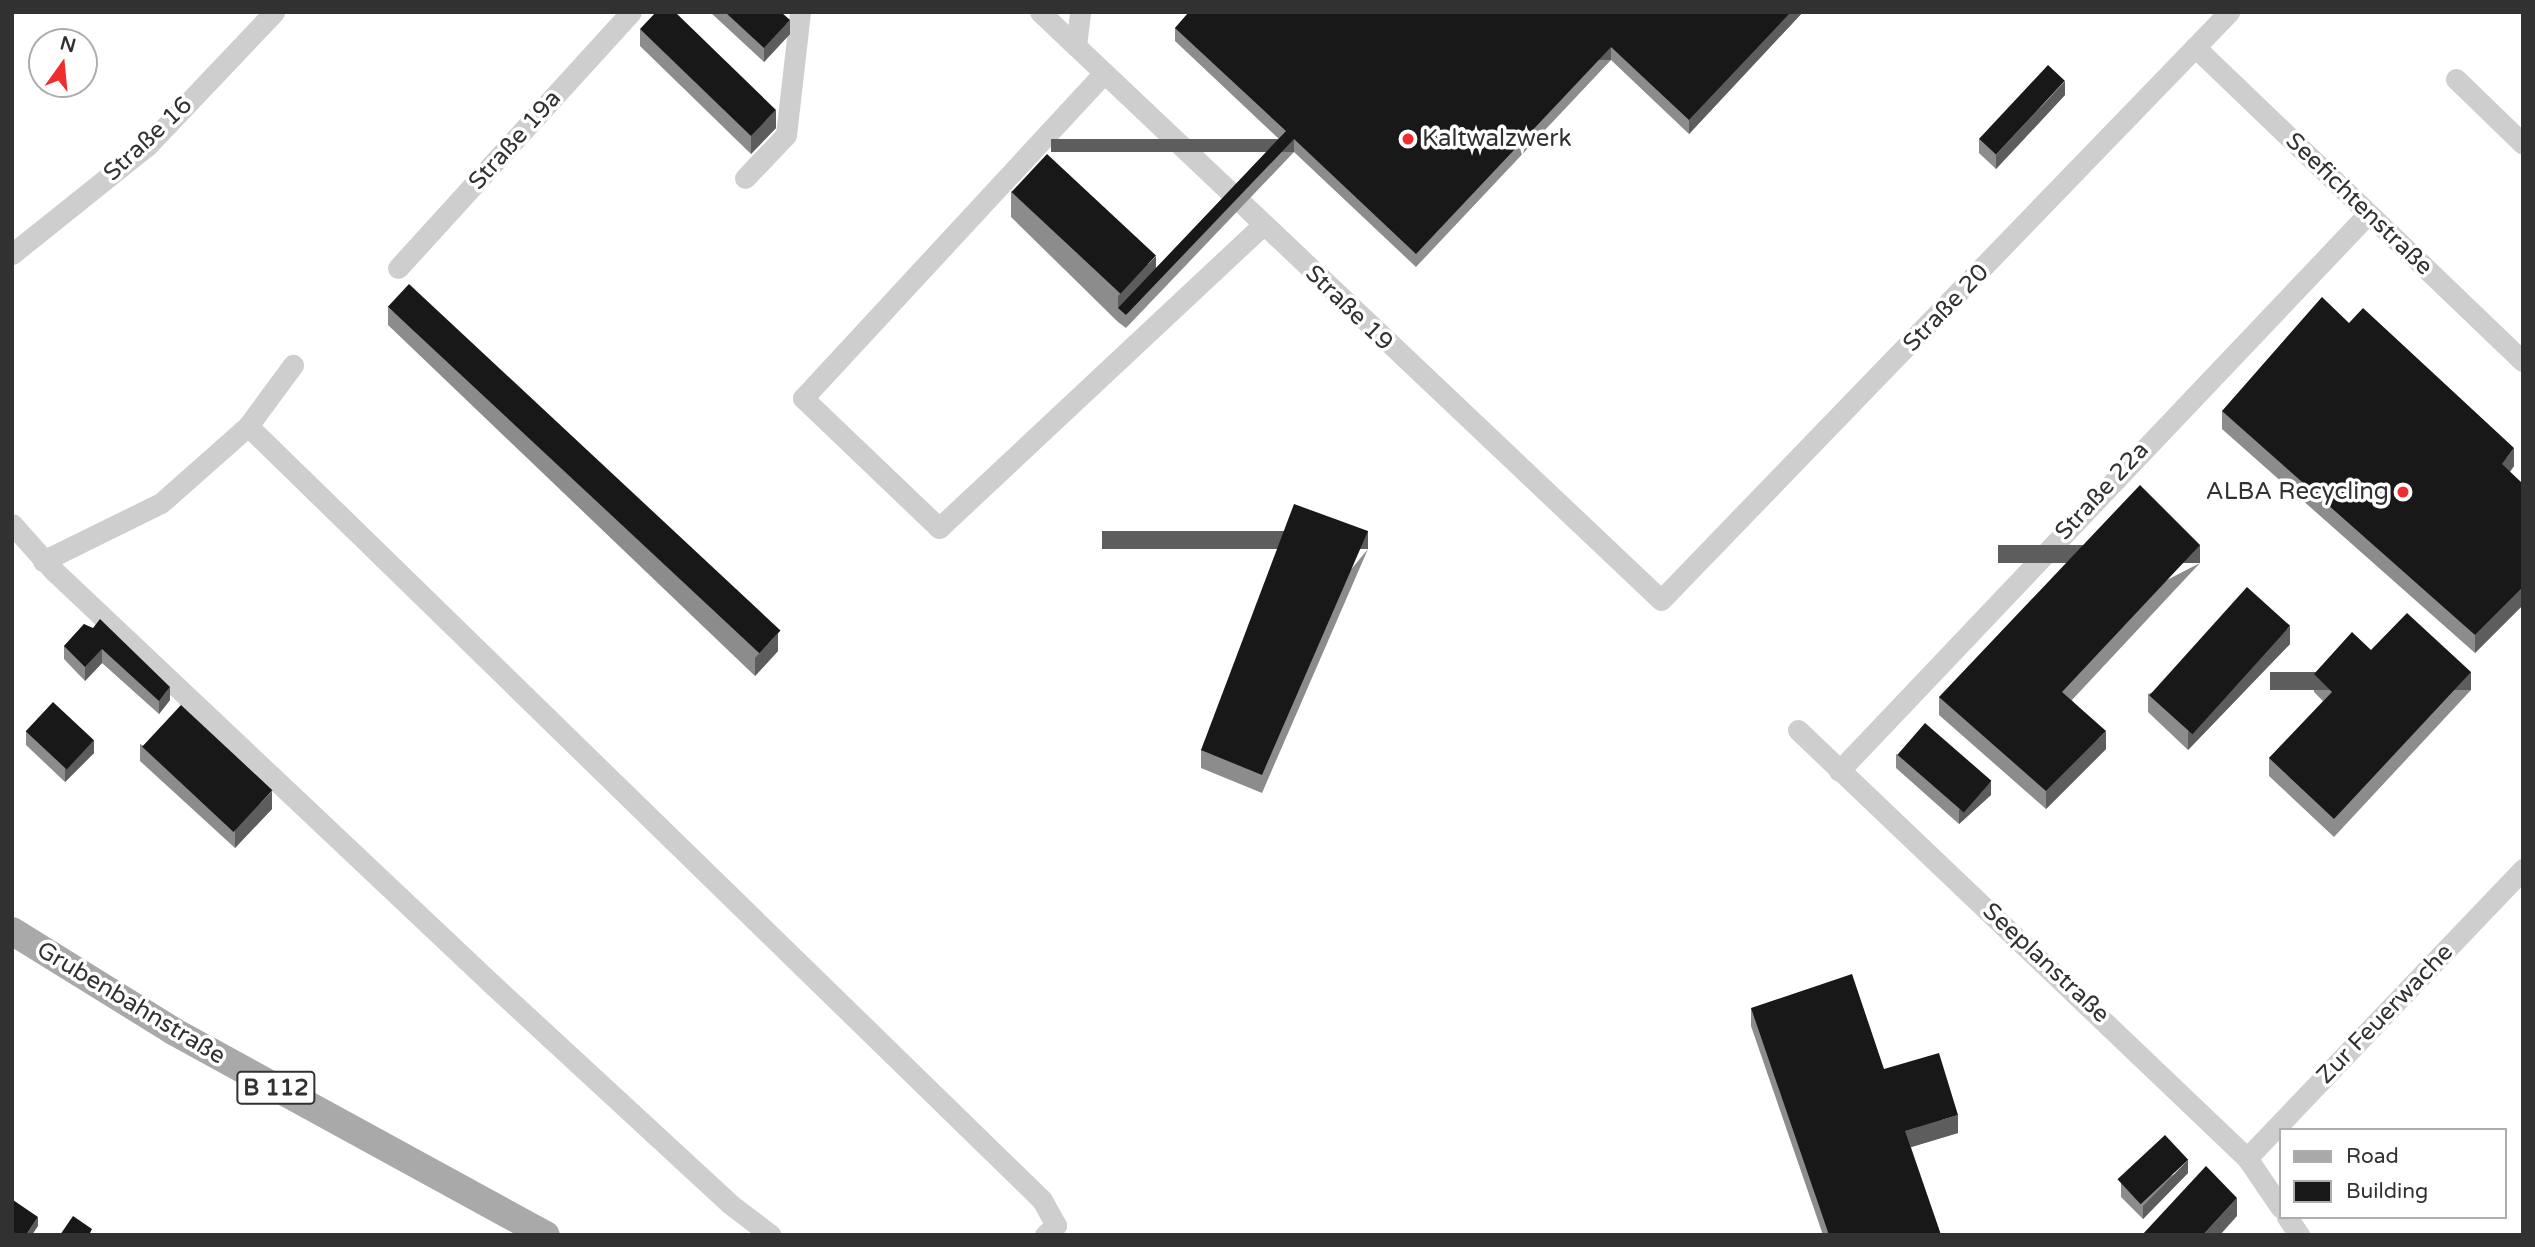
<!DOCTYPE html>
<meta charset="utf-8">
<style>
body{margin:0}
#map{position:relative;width:2535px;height:1247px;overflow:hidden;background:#fff;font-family:"Varela Round",sans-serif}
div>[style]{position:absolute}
.minor>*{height:21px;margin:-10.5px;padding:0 10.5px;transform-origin:10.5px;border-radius:10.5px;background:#cecece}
.major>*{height:28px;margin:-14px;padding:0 14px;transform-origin:14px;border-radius:14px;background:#a9a9a9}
.wall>*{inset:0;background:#8c8c8c}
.shaded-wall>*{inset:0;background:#5d5d5d;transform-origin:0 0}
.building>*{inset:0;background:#181818;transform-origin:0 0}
.dots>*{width:19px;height:19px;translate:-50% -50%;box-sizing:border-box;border:4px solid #fff;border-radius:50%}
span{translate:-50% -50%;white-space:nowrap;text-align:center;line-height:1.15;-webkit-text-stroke:7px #fff;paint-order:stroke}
.shield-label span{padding:2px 5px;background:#fff;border:2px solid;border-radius:5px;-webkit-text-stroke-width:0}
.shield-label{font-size:23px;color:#313131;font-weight:700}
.street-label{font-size:24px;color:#313131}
.poi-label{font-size:24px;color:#313131}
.left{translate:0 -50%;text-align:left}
.right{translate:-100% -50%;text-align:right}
.frame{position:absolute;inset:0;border:14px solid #313131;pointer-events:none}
.legend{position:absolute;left:2279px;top:1128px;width:228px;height:91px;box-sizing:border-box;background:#fff;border:2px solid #adadad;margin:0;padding:9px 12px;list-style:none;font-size:21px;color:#313131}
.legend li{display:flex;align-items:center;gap:14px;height:35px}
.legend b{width:35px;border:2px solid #adadad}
.north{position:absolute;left:28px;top:28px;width:70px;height:70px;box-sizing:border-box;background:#fff;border:2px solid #adadad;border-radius:50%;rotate:15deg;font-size:19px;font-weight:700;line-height:28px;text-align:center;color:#313131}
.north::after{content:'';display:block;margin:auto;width:24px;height:32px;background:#f02c2d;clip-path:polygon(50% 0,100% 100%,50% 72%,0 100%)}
</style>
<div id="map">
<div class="minor">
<i style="left:1040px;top:12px;width:855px;rotate:43.44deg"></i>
<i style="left:1661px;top:600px;width:818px;rotate:-45.99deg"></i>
<i style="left:1076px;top:46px;width:34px;rotate:-83deg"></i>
<i style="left:2195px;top:47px;width:454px;rotate:43.8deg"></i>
<i style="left:1104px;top:73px;width:443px;rotate:132.8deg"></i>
<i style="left:803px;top:398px;width:188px;rotate:43.7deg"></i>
<i style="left:939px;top:528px;width:442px;rotate:-43.1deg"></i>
<i style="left:2456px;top:79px;width:93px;rotate:44.1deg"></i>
<i style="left:745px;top:178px;width:59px;rotate:-46.4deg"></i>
<i style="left:786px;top:135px;width:124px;rotate:-83.5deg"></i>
<i style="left:12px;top:254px;width:173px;rotate:-38.7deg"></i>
<i style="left:147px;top:146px;width:185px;rotate:-46.5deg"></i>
<i style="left:398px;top:268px;width:346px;rotate:-47.7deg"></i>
<i style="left:248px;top:426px;width:1109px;rotate:44.27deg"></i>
<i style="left:1042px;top:1200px;width:29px;rotate:61deg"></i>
<i style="left:1056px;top:1225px;width:15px;rotate:138deg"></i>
<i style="left:12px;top:524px;width:62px;rotate:48.3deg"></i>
<i style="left:53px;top:570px;width:606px;rotate:43.33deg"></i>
<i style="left:494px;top:986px;width:321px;rotate:42.7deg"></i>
<i style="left:730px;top:1204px;width:51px;rotate:37.1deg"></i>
<i style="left:43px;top:561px;width:131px;rotate:-26.2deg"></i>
<i style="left:161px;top:503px;width:116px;rotate:-41.5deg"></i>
<i style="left:248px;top:426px;width:76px;rotate:-53.6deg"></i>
<i style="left:1798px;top:730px;width:620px;rotate:43.63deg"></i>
<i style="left:2247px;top:1158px;width:60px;rotate:55.8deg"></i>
<i style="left:1839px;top:771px;width:768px;rotate:-46.48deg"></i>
<i style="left:2247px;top:1158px;width:400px;rotate:-46.3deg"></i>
<i style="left:2287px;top:1217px;width:22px;rotate:56deg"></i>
</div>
<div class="major">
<i style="left:12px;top:931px;width:190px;rotate:31.8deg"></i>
<i style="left:173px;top:1031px;width:425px;rotate:28.7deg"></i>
</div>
<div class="wall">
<i style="clip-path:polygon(710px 12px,781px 12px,790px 34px,764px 62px)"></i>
<i style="clip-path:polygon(1189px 12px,1803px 12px,1689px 134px,1611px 60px,1416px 267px,1294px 152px,1126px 328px,1118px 322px,1011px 217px,1011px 191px,1156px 268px,1279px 139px,1175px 41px,1175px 28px)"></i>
<i style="clip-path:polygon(640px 29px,776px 128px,751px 154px,640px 46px)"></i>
<i style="clip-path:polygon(2065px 95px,1996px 169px,1979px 153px,1979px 139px)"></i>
<i style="clip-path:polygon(388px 307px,778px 651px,755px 676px,388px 325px)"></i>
<i style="clip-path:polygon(2349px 323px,2514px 466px,2510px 472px,2523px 484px,2523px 605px,2475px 653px,2222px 429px,2222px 411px)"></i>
<i style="clip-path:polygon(1368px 549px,1262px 793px,1201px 768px,1201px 750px)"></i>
<i style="clip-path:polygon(2200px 563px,2072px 700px,2106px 749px,2046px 809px,1939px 715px,1939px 697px)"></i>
<i style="clip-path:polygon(84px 624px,170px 700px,159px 714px,102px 663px,85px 681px,64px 659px,64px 646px)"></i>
<i style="clip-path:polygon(2290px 644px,2188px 750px,2148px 712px,2148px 694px)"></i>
<i style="clip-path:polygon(2371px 650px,2471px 690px,2334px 837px,2269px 776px,2269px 758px,2323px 701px,2314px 692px,2314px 674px)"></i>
<i style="clip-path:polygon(26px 731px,94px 753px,65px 782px,26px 745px)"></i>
<i style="clip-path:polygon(140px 744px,272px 809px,235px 848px,140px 761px)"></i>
<i style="clip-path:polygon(1896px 754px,1991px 795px,1959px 824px,1896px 768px)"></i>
<i style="clip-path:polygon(1751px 1008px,1884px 1069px,1958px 1133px,1911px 1147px,1941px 1235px,1823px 1235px,1751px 1026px)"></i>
<i style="clip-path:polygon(2188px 1173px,2143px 1219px,2121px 1197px,2121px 1183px)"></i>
</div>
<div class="shaded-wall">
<i style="clip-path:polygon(1791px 12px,1803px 12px,1689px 134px,1689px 120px)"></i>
<i style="clip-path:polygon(790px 20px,790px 34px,764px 62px,764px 48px)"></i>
<i style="left:1611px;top:47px;width:13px;height:284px;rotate:90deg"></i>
<i style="clip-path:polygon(2065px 81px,2065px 95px,1996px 169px,1996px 155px)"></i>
<i style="clip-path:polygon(776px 110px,776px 128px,751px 154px,751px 136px)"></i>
<i style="left:1294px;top:139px;width:13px;height:243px;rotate:90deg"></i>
<i style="clip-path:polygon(1156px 256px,1156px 282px,1118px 308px,1118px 322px,1118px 296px)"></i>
<i style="clip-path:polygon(2514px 448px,2514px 466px,2502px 482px,2502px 464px)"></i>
<i style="left:1368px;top:531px;width:18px;height:266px;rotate:90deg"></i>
<i style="left:2200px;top:545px;width:18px;height:202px;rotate:90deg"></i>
<i style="clip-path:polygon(2523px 587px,2523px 605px,2475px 653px,2475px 635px)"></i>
<i style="clip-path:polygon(2290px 626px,2290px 644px,2188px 750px,2188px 732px)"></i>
<i style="clip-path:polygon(778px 633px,778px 651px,755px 676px,755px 658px)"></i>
<i style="clip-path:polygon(102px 649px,102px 663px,85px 681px,85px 667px)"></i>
<i style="left:2471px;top:672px;width:18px;height:201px;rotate:90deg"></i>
<i style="clip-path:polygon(170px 687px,170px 700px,159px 714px,159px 701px)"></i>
<i style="clip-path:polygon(2106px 731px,2106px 749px,2046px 809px,2046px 791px)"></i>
<i style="clip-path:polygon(94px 740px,94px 753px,65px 782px,65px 769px)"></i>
<i style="clip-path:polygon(1991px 781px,1991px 795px,1959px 824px,1959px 810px)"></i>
<i style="clip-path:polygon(272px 791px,272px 809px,235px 848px,235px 830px)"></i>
<i style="clip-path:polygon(1958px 1115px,1958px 1133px,1905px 1149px,1905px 1131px)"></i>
<i style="clip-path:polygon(2188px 1160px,2188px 1173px,2143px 1219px,2143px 1206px)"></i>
<i style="clip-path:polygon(2237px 1198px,2237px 1216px,2220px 1235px,2203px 1235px)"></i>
<i style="clip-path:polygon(38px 1217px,38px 1226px,32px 1235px,26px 1235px)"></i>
</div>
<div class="building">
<i style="clip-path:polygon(656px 12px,675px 12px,776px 110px,751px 136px,640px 29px)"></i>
<i style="clip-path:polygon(725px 12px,781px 12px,790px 20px,764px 48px)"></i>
<i style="clip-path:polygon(1189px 12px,1791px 12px,1689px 120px,1611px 47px,1416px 254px,1294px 139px,1126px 315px,1118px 308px,1286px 131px,1175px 28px)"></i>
<i style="left:2048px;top:65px;width:23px;height:101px;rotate:43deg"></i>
<i style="left:1047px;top:154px;width:149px;height:52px;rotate:43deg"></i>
<i style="left:409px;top:284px;width:508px;height:31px;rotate:43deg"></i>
<i style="clip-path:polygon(2322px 297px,2349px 323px,2363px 308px,2514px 448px,2502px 464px,2523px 484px,2523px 587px,2475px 635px,2222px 411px)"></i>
<i style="clip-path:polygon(2140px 485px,2200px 545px,2062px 692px,2106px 731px,2046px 791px,1939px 697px)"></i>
<i style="clip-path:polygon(1294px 504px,1368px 531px,1262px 775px,1201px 750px)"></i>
<i style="left:2247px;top:587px;width:58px;height:146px;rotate:42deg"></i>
<i style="clip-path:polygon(2407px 613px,2471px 672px,2334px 819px,2269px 758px,2332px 692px,2314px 674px,2352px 632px,2371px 650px)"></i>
<i style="clip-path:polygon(100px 619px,170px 687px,159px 701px,102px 649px,85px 667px,64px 646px,84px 624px,93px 628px)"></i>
<i style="left:53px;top:702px;width:56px;height:40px;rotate:43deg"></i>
<i style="left:181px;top:705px;width:125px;height:57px;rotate:43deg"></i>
<i style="left:1925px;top:723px;width:88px;height:42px;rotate:41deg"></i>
<i style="clip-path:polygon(1852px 974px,1884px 1069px,1939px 1053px,1958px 1115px,1905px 1131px,1941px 1235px,1829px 1235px,1751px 1008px)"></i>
<i style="left:2165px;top:1135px;width:34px;height:65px;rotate:47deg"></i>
<i style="clip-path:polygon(2206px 1166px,2237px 1198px,2203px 1235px,2142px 1235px)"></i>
<i style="clip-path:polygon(13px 1200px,38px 1217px,26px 1235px,17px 1235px,12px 1231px)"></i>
<i style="clip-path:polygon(73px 1216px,92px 1229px,89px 1235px,60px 1235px)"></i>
</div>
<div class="dots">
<i style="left:1408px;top:139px;background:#f02c2d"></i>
<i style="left:2403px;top:492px;background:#f02c2d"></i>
</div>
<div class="shield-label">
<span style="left:276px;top:1088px">B 112</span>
</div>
<div class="street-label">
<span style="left:148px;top:139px;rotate:-43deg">Straße 16</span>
<span style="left:515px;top:140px;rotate:-48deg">Straße 19a</span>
<span style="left:2359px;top:204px;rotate:44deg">Seefichtenstraße</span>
<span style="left:1349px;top:308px;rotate:44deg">Straße 19</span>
<span style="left:1946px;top:308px;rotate:-46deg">Straße 20</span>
<span style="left:2102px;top:491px;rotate:-47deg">Straße 22a</span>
<span style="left:2046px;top:963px;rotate:43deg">Seeplanstraße</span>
<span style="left:131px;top:1003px;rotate:31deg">Grubenbahnstraße</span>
<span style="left:2385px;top:1014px;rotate:-46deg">Zur Feuerwache</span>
</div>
<div class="poi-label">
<span class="left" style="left:1422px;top:139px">Kaltwalzwerk</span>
<span class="right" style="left:2389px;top:492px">ALBA Recycling</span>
</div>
<div class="frame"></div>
<ul class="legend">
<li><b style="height:9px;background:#a9a9a9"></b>Road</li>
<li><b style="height:19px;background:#181818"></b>Building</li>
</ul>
<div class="north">N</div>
</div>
